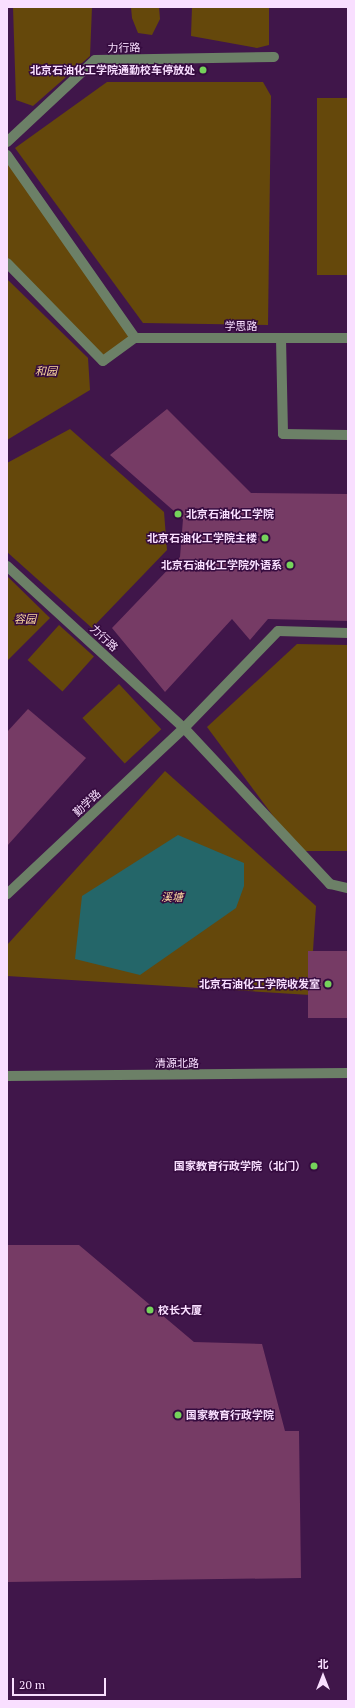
<!DOCTYPE html>
<meta charset="utf-8">
<style>
body{margin:0}
#map{position:relative;width:355px;height:1708px;overflow:hidden;background:#40164a;font-family:"PT Serif","Noto Sans SC",serif}
div>[style]{position:absolute}
.green>*{inset:0;background:#65480b;transform-origin:0 0}
.water>*{inset:0;background:#246669}
.building>*{inset:0;background:#763b65;transform-origin:0 0}
.minor>*{height:10px;margin:-5px;padding:0 5px;transform-origin:5px;border-radius:5px;background:#6c8067}
.dots>*{width:11px;height:11px;translate:-50% -50%;box-sizing:border-box;border:2px solid #350b3f;border-radius:50%}
span{translate:-50% -50%;white-space:nowrap;text-align:center;line-height:1.15;-webkit-text-stroke:3px #350b3f;paint-order:stroke}
.street-label{font-size:11px;color:#f9dfff}
.poi-label{font-size:11px;color:#f9dfff;font-weight:700}
.right{translate:-100% -50%;text-align:right}
.left{translate:0 -50%;text-align:left}
.park-label{font-size:11px;color:#fcd99f;font-style:italic}
.frame{position:absolute;inset:0;border:8px solid #f9dfff;pointer-events:none}
.north{position:absolute;left:303px;top:1656px;width:40px;height:40px;-webkit-text-stroke:3px #350b3f;paint-order:stroke;rotate:0deg;font-size:11px;font-weight:700;line-height:16px;text-align:center;color:#f9dfff}
.north::after{content:'';display:block;margin:auto;width:14px;height:18px;background:#f9dfff;clip-path:polygon(50% 0,100% 100%,50% 72%,0 100%)}
.scale{position:absolute;left:12px;top:1678px;width:94px;height:18px;box-sizing:border-box;border:2px solid #f9dfff;border-top:0;padding-left:5px;font-size:12px;line-height:14px;white-space:nowrap;color:#f9dfff;-webkit-text-stroke:3px #350b3f;paint-order:stroke}
</style>
<div id="map">
<div class="green">
<i style="clip-path:polygon(13px 7px,92px 7px,90px 56px,33px 106px,16px 100px)"></i>
<i style="clip-path:polygon(131px 7px,159px 7px,160px 19px,152px 35px,138px 33px,132px 18px)"></i>
<i style="clip-path:polygon(192px 7px,269px 7px,269px 45px,257px 48px,191px 36px)"></i>
<i style="clip-path:polygon(107px 82px,263px 82px,271px 96px,268px 325px,143px 323px,15px 148px)"></i>
<i style="left:317px;top:98px;width:31px;height:177px"></i>
<i style="clip-path:polygon(7px 155px,135px 338px,103px 361px,7px 263px)"></i>
<i style="clip-path:polygon(7px 279px,88px 358px,90px 390px,7px 440px)"></i>
<i style="clip-path:polygon(70px 429px,164px 512px,167px 550px,92px 628px,7px 552px,7px 463px)"></i>
<i style="clip-path:polygon(7px 576px,50px 618px,7px 661px)"></i>
<i style="left:59px;top:625px;width:47px;height:47px;rotate:42deg"></i>
<i style="clip-path:polygon(297px 644px,348px 645px,348px 851px,299px 851px,207px 727px)"></i>
<i style="left:119px;top:684px;width:62px;height:50px;rotate:47deg"></i>
<i style="clip-path:polygon(165px 771px,316px 906px,310px 995px,7px 976px,7px 945px)"></i>
</div>
<div class="water">
<i style="clip-path:polygon(178px 835px,244px 863px,244px 886px,236px 908px,140px 975px,75px 959px,82px 896px)"></i>
</div>
<div class="building">
<i style="clip-path:polygon(167px 409px,251px 493px,348px 494px,348px 621px,268px 619px,250px 640px,232px 619px,165px 692px,112px 628px,180px 557px,183px 519px,110px 455px)"></i>
<i style="clip-path:polygon(28px 709px,86px 758px,7px 846px,7px 732px)"></i>
<i style="left:308px;top:951px;width:39px;height:67px"></i>
<i style="clip-path:polygon(7px 1245px,79px 1245px,194px 1342px,262px 1344px,285px 1431px,299px 1431px,301px 1578px,7px 1582px)"></i>
</div>
<div class="minor">
<i style="left:7px;top:142px;width:120px;rotate:-43deg"></i>
<i style="left:95px;top:60px;width:179px;rotate:-1deg"></i>
<i style="left:7px;top:155px;width:223px;rotate:55deg"></i>
<i style="left:7px;top:263px;width:137px;rotate:45.6deg"></i>
<i style="left:103px;top:361px;width:39px;rotate:-36deg"></i>
<i style="left:135px;top:338px;width:213px"></i>
<i style="left:281px;top:338px;width:96px;rotate:88.8deg"></i>
<i style="left:283px;top:434px;width:65px;rotate:0.9deg"></i>
<i style="left:7px;top:566px;width:240px;rotate:42.5deg"></i>
<i style="left:184px;top:728px;width:243px;rotate:136.8deg"></i>
<i style="left:348px;top:633px;width:70px;rotate:-178.4deg"></i>
<i style="left:278px;top:631px;width:135px;rotate:134.1deg"></i>
<i style="left:184px;top:728px;width:214px;rotate:46.9deg"></i>
<i style="left:330px;top:884px;width:18px;rotate:13deg"></i>
<i style="left:7px;top:1076px;width:341px;rotate:-0.5deg"></i>
</div>
<div class="dots">
<i style="left:203px;top:70px;background:#75d25b"></i>
<i style="left:178px;top:514px;background:#75d25b"></i>
<i style="left:265px;top:538px;background:#75d25b"></i>
<i style="left:290px;top:565px;background:#75d25b"></i>
<i style="left:328px;top:984px;background:#75d25b"></i>
<i style="left:314px;top:1166px;background:#75d25b"></i>
<i style="left:150px;top:1310px;background:#75d25b"></i>
<i style="left:178px;top:1415px;background:#75d25b"></i>
</div>
<div class="street-label">
<span style="left:124px;top:48px;rotate:-1deg">力行路</span>
<span style="left:241px;top:326px">学思路</span>
<span style="left:104px;top:638px;rotate:43deg">力行路</span>
<span style="left:87px;top:803px;rotate:-43deg">勤学路</span>
<span style="left:177px;top:1063px">清源北路</span>
</div>
<div class="poi-label">
<span class="right" style="left:195px;top:70px">北京石油化工学院通勤校车停放处</span>
<span class="left" style="left:186px;top:514px">北京石油化工学院</span>
<span class="right" style="left:257px;top:538px">北京石油化工学院主楼</span>
<span class="right" style="left:282px;top:565px">北京石油化工学院外语系</span>
<span class="right" style="left:320px;top:984px">北京石油化工学院收发室</span>
<span class="right" style="left:306px;top:1166px">国家教育行政学院（北门）</span>
<span class="left" style="left:158px;top:1310px">校长大厦</span>
<span class="left" style="left:186px;top:1415px">国家教育行政学院</span>
</div>
<div class="park-label">
<span style="left:46px;top:371px">和园</span>
<span style="left:25px;top:619px">容园</span>
<span style="left:172px;top:897px">溪塘</span>
</div>
<div class="frame"></div>
<div class="north">北</div>
<div class="scale">20 m</div>
</div>
